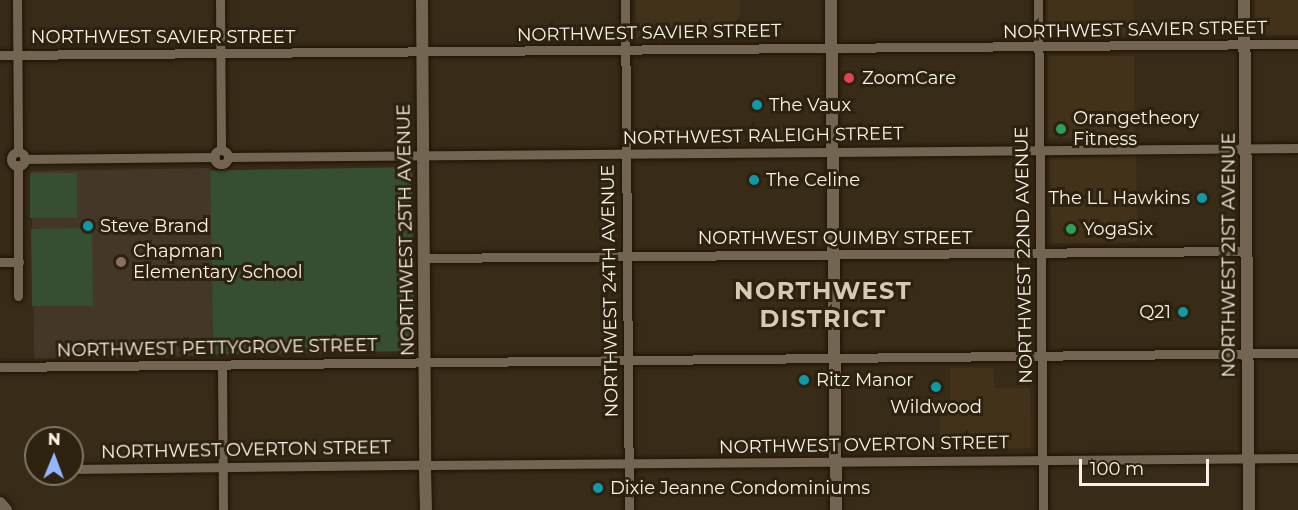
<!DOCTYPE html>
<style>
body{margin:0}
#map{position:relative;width:1298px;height:510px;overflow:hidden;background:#382b18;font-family:Montserrat,sans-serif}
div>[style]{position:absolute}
.built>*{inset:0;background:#423219;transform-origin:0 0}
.education>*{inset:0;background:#443628;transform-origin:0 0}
.green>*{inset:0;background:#364f33;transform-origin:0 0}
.roads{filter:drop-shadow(0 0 2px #1f1303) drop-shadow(0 0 2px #1f1303)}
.street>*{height:9px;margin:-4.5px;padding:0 4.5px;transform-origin:4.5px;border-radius:4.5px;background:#736551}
.street>.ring{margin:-4.5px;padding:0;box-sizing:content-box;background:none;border:9px solid #736551;border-radius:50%}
.secondary>*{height:12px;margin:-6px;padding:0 6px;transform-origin:6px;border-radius:6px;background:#736551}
.dots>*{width:16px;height:16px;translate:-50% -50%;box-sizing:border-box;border:3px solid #2d210f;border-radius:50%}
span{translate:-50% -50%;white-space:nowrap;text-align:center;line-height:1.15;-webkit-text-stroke:6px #2d210f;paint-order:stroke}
.street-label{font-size:18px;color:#faf2e6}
.poi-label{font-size:18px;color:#faf2e6}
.left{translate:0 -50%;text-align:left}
.right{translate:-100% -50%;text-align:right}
.district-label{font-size:24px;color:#d8c9b2;font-weight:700;letter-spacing:1.5px}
.north{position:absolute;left:24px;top:426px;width:60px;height:60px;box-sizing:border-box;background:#2d210f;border:2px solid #7f7565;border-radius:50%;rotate:1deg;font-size:16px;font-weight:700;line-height:24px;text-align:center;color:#faf2e6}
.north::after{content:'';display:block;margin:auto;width:21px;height:27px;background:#95b6fd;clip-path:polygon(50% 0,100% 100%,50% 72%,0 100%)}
.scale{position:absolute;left:1079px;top:459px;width:130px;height:27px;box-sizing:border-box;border:3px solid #faf2e6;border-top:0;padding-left:8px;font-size:18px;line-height:21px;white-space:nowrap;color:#faf2e6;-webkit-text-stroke:4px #2d210f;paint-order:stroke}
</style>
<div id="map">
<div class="built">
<i style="left:636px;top:0;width:104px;height:38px"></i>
<i style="left:1047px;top:0;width:86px;height:36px"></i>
<i style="left:1255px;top:0;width:43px;height:35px"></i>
<i style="left:1134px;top:56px;width:82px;height:86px;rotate:90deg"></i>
<i style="left:1136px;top:156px;width:86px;height:86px;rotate:89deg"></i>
<i style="clip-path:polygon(950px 368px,993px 368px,995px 388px,1030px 388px,1031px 448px,940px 449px,940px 408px,950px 407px)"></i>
</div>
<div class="education">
<i style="left:210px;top:168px;width:188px;height:179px;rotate:89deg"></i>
</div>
<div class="green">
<i style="left:412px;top:167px;width:184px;height:202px;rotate:89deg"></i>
<i style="left:30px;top:173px;width:47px;height:45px"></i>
<i style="clip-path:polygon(87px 228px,92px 231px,93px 306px,32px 306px,31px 229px)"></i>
</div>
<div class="roads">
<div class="street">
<i style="left:17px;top:0;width:152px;rotate:89.6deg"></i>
<i style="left:220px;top:0;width:150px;rotate:89.6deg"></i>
<i style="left:625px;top:0;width:510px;rotate:89.55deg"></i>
<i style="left:1038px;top:0;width:510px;rotate:89.44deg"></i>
<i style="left:0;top:55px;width:1298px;rotate:-0.49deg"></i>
<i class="ring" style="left:214px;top:150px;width:5px;height:5px"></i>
<i class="ring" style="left:11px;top:152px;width:5px;height:5px"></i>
<i style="left:228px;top:157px;width:1070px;rotate:-0.48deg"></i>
<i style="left:24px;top:159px;width:191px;rotate:-0.6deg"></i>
<i style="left:18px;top:165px;width:131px;rotate:90deg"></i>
<i style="left:424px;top:258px;width:823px;rotate:-0.49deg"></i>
<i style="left:0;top:262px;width:19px"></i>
<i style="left:0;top:367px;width:1298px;rotate:-0.62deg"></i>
<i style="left:222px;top:367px;width:143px;rotate:89.6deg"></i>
<i style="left:430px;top:465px;width:868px;rotate:-0.46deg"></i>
<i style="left:72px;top:469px;width:348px;rotate:-0.7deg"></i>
</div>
<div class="secondary">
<i style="left:422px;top:0;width:460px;rotate:89.6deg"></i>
<i style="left:831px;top:0;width:510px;rotate:89.44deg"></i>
<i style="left:1244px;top:0;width:510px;rotate:89.44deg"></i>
<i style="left:425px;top:470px;width:40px;rotate:88.6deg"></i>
<i style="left:0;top:503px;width:9px;rotate:49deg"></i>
</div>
</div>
<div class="dots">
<i style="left:849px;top:78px;background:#e0444e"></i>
<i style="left:757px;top:105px;background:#0f9aa8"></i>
<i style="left:1061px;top:129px;background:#2e9e5b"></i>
<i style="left:754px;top:180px;background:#0f9aa8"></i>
<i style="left:1202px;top:198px;background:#0f9aa8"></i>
<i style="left:88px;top:226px;background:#0f9aa8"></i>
<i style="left:1071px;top:229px;background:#2e9e5b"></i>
<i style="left:121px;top:262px;background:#8d6e63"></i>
<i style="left:1183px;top:312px;background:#0f9aa8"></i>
<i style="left:804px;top:380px;background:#0f9aa8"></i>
<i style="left:936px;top:387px;background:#0f9aa8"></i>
<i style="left:598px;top:488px;background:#0f9aa8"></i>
</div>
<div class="street-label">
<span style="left:1135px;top:30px;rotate:-1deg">NORTHWEST SAVIER STREET</span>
<span style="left:649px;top:33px;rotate:-1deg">NORTHWEST SAVIER STREET</span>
<span style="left:163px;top:37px">NORTHWEST SAVIER STREET</span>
<span style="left:763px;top:136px;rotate:-1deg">NORTHWEST RALEIGH STREET</span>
<span style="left:406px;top:230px;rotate:-91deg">NORTHWEST 25TH AVENUE</span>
<span style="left:835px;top:238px">NORTHWEST QUIMBY STREET</span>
<span style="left:1024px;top:255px;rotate:-91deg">NORTHWEST 22ND AVENUE</span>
<span style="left:1229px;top:255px;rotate:-90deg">NORTHWEST 21ST AVENUE</span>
<span style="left:610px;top:291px;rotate:-91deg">NORTHWEST 24TH AVENUE</span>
<span style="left:217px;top:348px;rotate:-1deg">NORTHWEST PETTYGROVE STREET</span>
<span style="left:864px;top:445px;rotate:-1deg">NORTHWEST OVERTON STREET</span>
<span style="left:246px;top:450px;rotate:-1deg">NORTHWEST OVERTON STREET</span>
</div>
<div class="poi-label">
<span class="left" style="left:862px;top:78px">ZoomCare</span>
<span class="left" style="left:769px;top:105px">The Vaux</span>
<span class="left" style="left:1073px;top:129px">Orangetheory<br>Fitness</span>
<span class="left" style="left:766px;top:180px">The Celine</span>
<span class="right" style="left:1190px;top:198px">The LL Hawkins</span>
<span class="left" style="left:100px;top:226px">Steve Brand</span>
<span class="left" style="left:1083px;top:229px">YogaSix</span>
<span class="left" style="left:133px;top:262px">Chapman<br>Elementary School</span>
<span class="right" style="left:1171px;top:312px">Q21</span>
<span class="left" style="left:816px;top:380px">Ritz Manor</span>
<span style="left:936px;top:407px">Wildwood</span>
<span class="left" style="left:610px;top:488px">Dixie Jeanne Condominiums</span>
</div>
<div class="district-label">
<span style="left:823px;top:305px">NORTHWEST<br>DISTRICT</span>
</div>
<div class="north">N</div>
<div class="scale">100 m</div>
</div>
